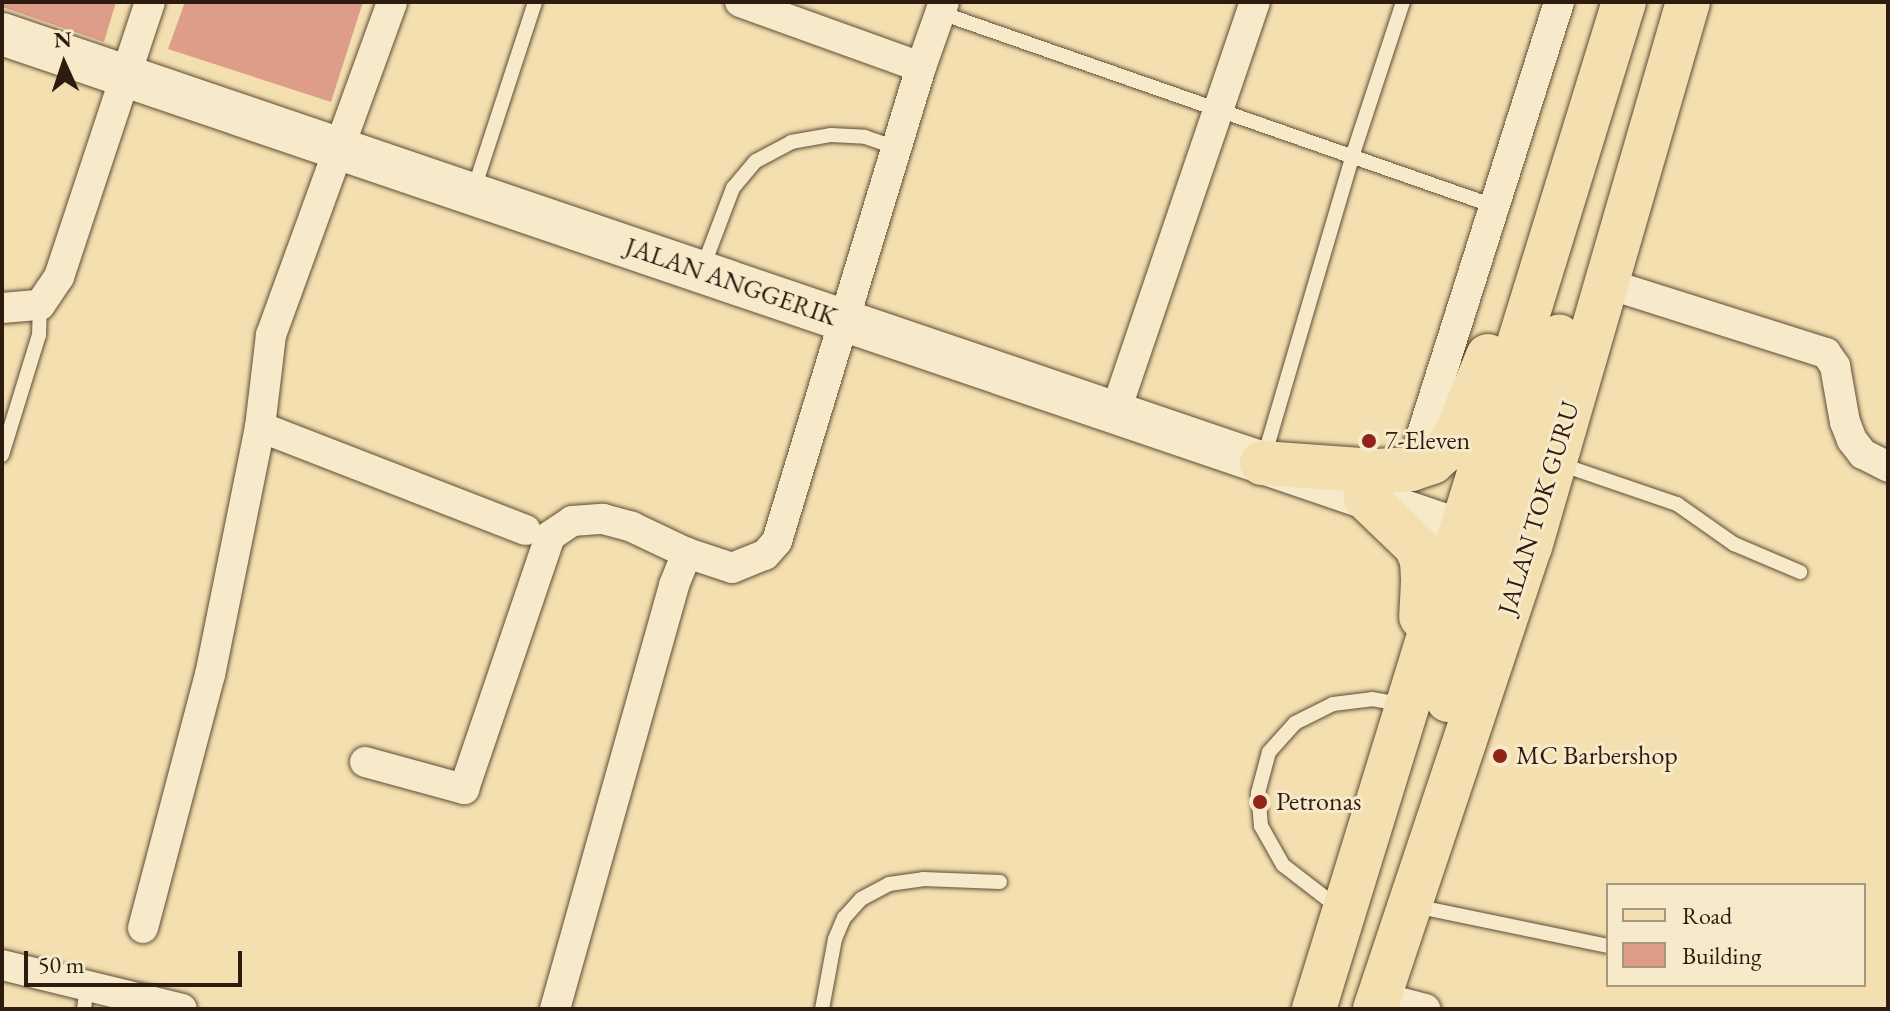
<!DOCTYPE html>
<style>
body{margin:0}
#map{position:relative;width:1890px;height:1011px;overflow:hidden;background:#f3dfaf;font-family:"EB Garamond",serif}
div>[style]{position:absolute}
.building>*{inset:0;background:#dd9d89}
.roads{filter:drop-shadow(0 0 2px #5f4c37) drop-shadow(0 0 2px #5f4c37)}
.lane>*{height:14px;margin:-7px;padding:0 7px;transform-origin:7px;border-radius:7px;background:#f7eacb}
.street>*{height:30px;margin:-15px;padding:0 15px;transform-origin:15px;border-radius:15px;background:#f7eacb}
.secondary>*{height:42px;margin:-21px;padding:0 21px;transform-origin:21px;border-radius:21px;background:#f7eacb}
.primary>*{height:44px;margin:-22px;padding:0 22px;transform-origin:22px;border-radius:22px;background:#f3dfaf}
.dots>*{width:22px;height:22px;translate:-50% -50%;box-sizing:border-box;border:4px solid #f7eacb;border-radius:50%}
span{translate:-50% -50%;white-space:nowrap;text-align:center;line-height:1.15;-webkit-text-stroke:6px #f7eacb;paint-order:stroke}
.street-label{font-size:26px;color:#2e1b0f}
.poi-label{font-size:26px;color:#2e1b0f}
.left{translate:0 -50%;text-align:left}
.frame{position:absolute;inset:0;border:4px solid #2e1b0f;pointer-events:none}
.legend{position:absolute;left:1606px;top:883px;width:260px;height:104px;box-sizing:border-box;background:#f7eacb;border:2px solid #a79780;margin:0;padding:10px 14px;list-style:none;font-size:24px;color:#2e1b0f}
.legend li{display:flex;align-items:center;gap:16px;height:40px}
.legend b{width:40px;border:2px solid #a79780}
.north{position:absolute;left:24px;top:24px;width:80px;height:80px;-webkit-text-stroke:6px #f7eacb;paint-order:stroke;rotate:357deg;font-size:22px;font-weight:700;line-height:32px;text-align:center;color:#2e1b0f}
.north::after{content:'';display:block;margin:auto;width:28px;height:36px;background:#2e1b0f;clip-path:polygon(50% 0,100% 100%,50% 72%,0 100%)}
.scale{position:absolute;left:24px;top:951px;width:218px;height:36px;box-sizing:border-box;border:4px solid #2e1b0f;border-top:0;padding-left:10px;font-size:24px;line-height:28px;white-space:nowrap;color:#2e1b0f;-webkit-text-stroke:6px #f7eacb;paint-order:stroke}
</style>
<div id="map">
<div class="building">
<i style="clip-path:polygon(2px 2px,116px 2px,104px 42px,2px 7px)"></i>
<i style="clip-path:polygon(185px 2px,363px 2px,331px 102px,168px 49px)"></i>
</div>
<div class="roads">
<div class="lane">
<i style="left:941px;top:13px;width:586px;rotate:19.24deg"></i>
<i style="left:473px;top:192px;width:200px;rotate:-71.9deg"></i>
<i style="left:703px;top:267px;width:85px;rotate:-69.2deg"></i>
<i style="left:733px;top:188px;width:35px;rotate:-50deg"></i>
<i style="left:756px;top:161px;width:40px;rotate:-28deg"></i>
<i style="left:791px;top:142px;width:41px;rotate:-9.9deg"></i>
<i style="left:831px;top:135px;width:34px;rotate:3deg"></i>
<i style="left:865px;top:137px;width:34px;rotate:19deg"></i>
<i style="left:2px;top:455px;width:126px;rotate:-72.9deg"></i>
<i style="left:39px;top:335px;width:30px;rotate:-88deg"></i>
<i style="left:1264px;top:457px;width:316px;rotate:-73.6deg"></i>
<i style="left:1353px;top:154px;width:160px;rotate:-71.8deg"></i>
<i style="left:1557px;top:463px;width:127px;rotate:18.9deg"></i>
<i style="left:1677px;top:504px;width:70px;rotate:35.1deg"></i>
<i style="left:1734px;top:544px;width:72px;rotate:23deg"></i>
<i style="left:1415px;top:906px;width:197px;rotate:11.7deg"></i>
<i style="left:1340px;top:909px;width:72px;rotate:-142.3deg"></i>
<i style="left:1283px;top:865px;width:45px;rotate:-119.4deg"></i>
<i style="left:1261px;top:826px;width:33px;rotate:-95deg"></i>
<i style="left:1258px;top:793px;width:42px;rotate:-75deg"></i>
<i style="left:1269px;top:752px;width:39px;rotate:-48deg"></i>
<i style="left:1295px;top:723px;width:42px;rotate:-26.6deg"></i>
<i style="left:1333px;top:704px;width:39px;rotate:-7deg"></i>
<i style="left:1372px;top:699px;width:29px;rotate:10deg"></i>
<i style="left:84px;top:1009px;width:25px;rotate:-83deg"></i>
<i style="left:822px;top:1009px;width:71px;rotate:-79.5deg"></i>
<i style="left:835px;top:939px;width:23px;rotate:-67deg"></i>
<i style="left:844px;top:918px;width:25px;rotate:-48deg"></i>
<i style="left:861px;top:899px;width:32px;rotate:-28deg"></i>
<i style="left:889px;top:884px;width:34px;rotate:-8deg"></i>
<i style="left:923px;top:879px;width:77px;rotate:2.2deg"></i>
</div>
<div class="street">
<i style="left:740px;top:2px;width:192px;rotate:19.8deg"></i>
<i style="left:1605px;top:283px;width:232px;rotate:17.6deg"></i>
<i style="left:1826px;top:353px;width:16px;rotate:55deg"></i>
<i style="left:1835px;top:366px;width:57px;rotate:79.9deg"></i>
<i style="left:1845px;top:422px;width:19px;rotate:69deg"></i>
<i style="left:1852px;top:440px;width:18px;rotate:52deg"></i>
<i style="left:1863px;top:454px;width:28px;rotate:27deg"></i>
<i style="left:2px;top:308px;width:38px;rotate:-5deg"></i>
<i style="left:40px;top:305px;width:34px;rotate:-56deg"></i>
<i style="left:59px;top:277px;width:290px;rotate:-71.7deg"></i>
<i style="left:1115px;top:413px;width:434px;rotate:-71.2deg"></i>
<i style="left:260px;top:427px;width:285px;rotate:21.2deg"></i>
<i style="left:1411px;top:469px;width:490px;rotate:-72.4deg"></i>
<i style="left:365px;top:762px;width:103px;rotate:15.3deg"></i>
<i style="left:464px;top:789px;width:267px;rotate:-71.2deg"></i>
<i style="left:550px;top:536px;width:27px;rotate:-34deg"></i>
<i style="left:572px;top:521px;width:31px;rotate:-4deg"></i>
<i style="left:603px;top:519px;width:30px;rotate:15deg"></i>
<i style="left:632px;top:527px;width:61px;rotate:25.3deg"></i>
<i style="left:143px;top:928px;width:262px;rotate:-75.2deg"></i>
<i style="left:210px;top:675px;width:253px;rotate:-78.6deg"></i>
<i style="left:260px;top:427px;width:93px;rotate:-83.2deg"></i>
<i style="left:271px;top:335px;width:354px;rotate:-70deg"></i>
<i style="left:2px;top:965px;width:185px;rotate:13.7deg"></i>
<i style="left:1379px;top:997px;width:48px;rotate:14.6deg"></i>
<i style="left:555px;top:1009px;width:440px;rotate:-74.3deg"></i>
<i style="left:674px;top:585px;width:35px;rotate:-68deg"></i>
<i style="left:687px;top:553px;width:47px;rotate:18.4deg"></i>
<i style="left:732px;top:568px;width:35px;rotate:-22deg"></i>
<i style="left:765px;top:555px;width:18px;rotate:-49deg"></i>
<i style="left:777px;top:541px;width:495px;rotate:-73.1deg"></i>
<i style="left:921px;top:67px;width:69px;rotate:-70.5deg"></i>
</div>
<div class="secondary">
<i style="left:2px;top:34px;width:1577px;rotate:18.79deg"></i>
</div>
<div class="primary">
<i style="left:1262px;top:463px;width:113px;rotate:4deg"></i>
<i style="left:1375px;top:471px;width:36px;rotate:-3deg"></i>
<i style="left:1411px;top:469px;width:22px;rotate:-18deg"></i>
<i style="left:1432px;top:462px;width:18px;rotate:-41deg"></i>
<i style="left:1446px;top:450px;width:21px;rotate:-59deg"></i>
<i style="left:1457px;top:432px;width:82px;rotate:-67.8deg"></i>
<i style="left:1366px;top:498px;width:69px;rotate:43.8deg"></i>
<i style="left:1416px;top:546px;width:15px;rotate:67deg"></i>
<i style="left:1422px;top:560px;width:22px;rotate:87deg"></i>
<i style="left:1423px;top:582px;width:35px;rotate:93deg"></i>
<i style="left:1448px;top:700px;width:380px;rotate:-73deg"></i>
<i style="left:1314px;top:1009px;width:1054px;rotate:-72.89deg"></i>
<i style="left:1375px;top:1009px;width:487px;rotate:-71.5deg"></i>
<i style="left:1530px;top:547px;width:567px;rotate:-73.83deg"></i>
</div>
</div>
<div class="dots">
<i style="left:1369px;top:441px;background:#8f2418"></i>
<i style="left:1500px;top:756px;background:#8f2418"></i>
<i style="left:1260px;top:802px;background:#8f2418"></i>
</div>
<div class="street-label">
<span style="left:731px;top:282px;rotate:19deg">JALAN ANGGERIK</span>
<span style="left:1539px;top:508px;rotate:-73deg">JALAN TOK GURU</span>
</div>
<div class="poi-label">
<span class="left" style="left:1385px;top:441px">7-Eleven</span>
<span class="left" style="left:1516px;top:756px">MC Barbershop</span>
<span class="left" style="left:1276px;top:802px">Petronas</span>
</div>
<div class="frame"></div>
<ul class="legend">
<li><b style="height:10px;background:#f3dfaf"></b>Road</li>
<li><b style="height:22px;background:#dd9d89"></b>Building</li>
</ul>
<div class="north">N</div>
<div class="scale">50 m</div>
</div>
